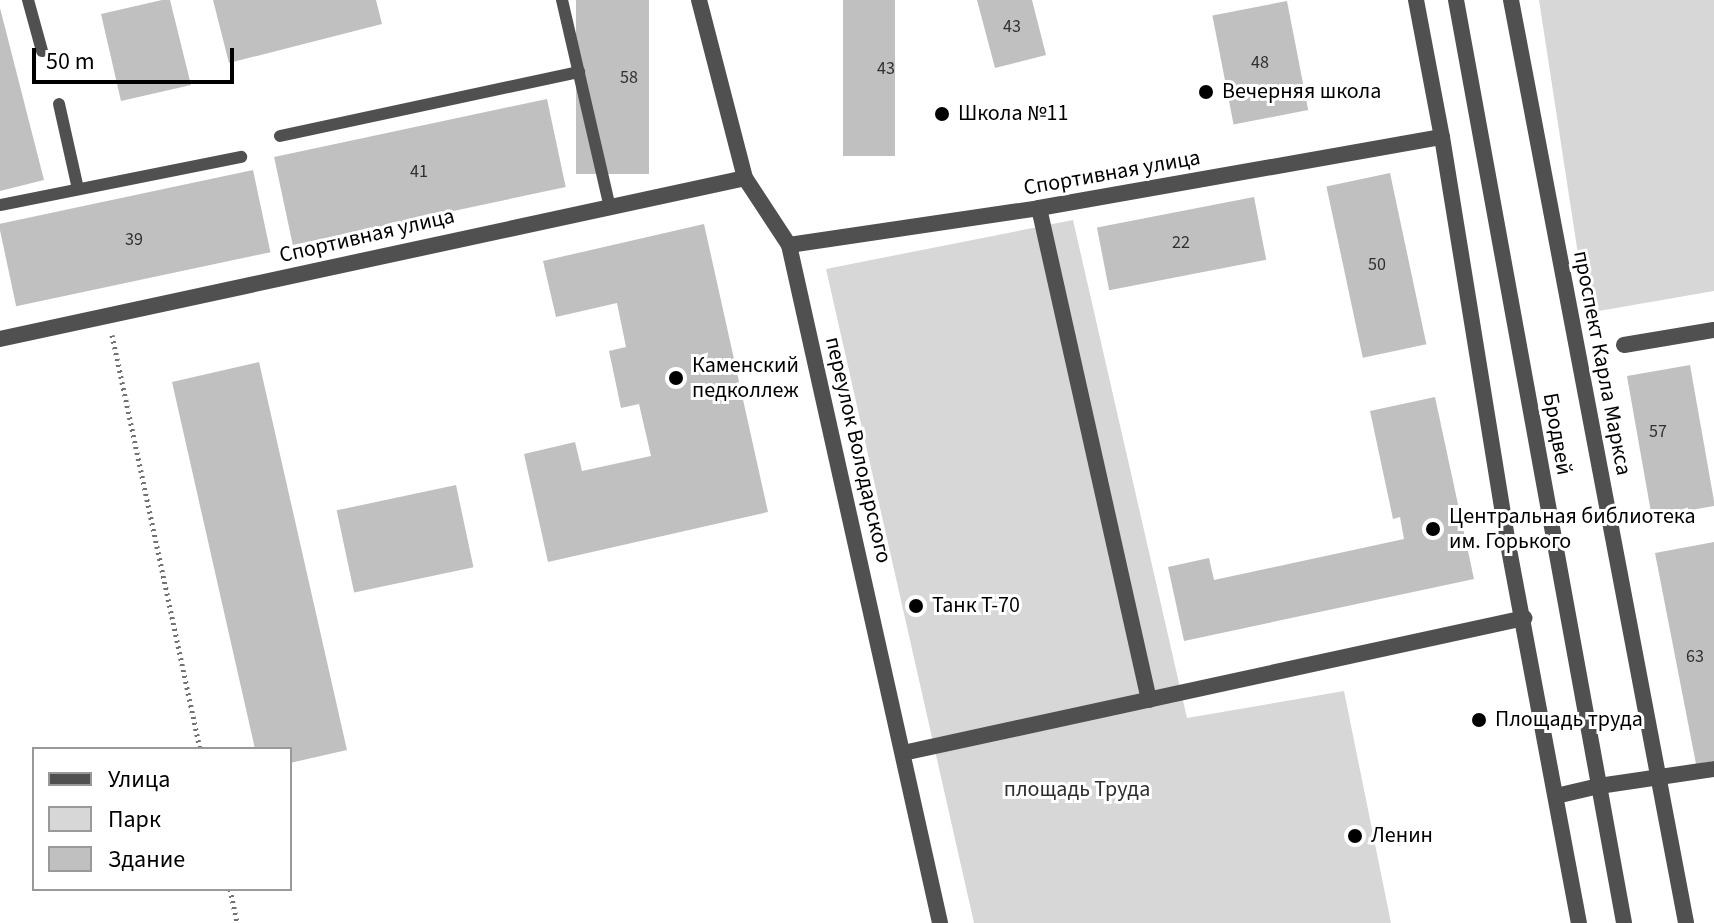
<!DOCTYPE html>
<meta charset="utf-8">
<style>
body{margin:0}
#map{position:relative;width:1714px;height:923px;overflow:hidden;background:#fff;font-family:"Source Sans 3",sans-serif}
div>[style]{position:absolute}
.green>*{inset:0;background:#d7d7d7}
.building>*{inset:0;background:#c0c0c0;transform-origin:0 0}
.path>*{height:5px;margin-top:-2.5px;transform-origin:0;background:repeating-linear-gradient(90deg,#727272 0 2px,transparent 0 6px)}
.service>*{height:12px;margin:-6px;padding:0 6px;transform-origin:6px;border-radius:6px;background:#505050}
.pedestrian>*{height:16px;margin:-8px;padding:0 8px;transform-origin:8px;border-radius:8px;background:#505050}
.minor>*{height:16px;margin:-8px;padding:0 8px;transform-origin:8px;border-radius:8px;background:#505050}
.tertiary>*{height:16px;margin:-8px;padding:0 8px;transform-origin:8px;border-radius:8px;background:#505050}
.dots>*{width:22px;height:22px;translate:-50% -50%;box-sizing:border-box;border:4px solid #fff;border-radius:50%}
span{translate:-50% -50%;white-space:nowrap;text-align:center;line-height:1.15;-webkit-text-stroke:6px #fff;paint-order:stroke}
.number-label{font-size:18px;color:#303030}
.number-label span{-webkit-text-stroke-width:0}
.poi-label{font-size:22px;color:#000}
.left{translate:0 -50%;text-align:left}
.street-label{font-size:22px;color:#000}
.park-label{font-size:22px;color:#2e2e2e}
.legend{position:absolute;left:32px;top:747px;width:260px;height:144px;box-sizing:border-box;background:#fff;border:2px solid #999;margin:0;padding:10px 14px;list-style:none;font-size:24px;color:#000}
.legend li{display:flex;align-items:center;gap:16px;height:40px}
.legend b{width:40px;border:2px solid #999}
.scale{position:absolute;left:32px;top:48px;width:202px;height:36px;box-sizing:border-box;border:4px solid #000;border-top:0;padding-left:10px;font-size:24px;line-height:28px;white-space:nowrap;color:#000;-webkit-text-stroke:6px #fff;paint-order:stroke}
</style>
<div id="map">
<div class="green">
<i style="clip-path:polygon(1539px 0,1714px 0,1714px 291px,1587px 313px)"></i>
<i style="clip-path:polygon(1073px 220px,1187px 718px,1344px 691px,1391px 923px,974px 923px,826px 269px)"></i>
</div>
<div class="building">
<i style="clip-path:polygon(162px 0,170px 0,191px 85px,121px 101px,101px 14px)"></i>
<i style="clip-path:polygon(213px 0,376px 0,382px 24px,229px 63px)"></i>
<i style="left:576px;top:0;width:73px;height:174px"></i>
<i style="left:843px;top:0;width:52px;height:156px"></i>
<i style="clip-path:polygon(977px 0,1032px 0,1046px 55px,995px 68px)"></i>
<i style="left:1287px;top:1px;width:111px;height:76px;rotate:79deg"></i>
<i style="clip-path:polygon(0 8px,44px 180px,0 191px)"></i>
<i style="left:547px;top:99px;width:90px;height:279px;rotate:78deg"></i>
<i style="left:253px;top:170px;width:84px;height:260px;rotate:78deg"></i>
<i style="left:1390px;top:173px;width:175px;height:65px;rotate:78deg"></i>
<i style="left:1254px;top:197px;width:64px;height:160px;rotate:79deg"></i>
<i style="clip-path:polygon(704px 224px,768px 512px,548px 562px,524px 454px,575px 442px,582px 471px,651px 456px,639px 404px,621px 408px,609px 351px,626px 347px,617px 303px,556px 317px,543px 261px)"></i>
<i style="clip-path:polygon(259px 362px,347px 750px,290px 763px,290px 749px,255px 749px,172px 382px)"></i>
<i style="left:1690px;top:365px;width:143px;height:64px;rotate:80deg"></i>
<i style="clip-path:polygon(1435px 397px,1474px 579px,1184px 641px,1168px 567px,1209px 558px,1214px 580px,1404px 539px,1400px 517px,1393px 519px,1370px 411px)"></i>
<i style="left:456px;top:485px;width:84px;height:122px;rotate:78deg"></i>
<i style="clip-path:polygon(1714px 542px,1714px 761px,1696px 764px,1655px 553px)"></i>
</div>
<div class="path">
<i style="left:112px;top:335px;width:423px;rotate:78deg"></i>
<i style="left:230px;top:889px;width:35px;rotate:78deg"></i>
</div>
<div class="service">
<i style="left:28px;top:0;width:53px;rotate:74.6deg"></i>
<i style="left:562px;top:0;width:209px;rotate:77deg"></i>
<i style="left:59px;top:104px;width:87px;rotate:77.4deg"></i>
<i style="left:280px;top:136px;width:306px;rotate:-12.1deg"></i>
<i style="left:0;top:205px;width:246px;rotate:-11.3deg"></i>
</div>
<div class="pedestrian">
<i style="left:1456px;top:0;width:938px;rotate:79.68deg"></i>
</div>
<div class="minor">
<i style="left:699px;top:0;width:184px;rotate:75.5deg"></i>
<i style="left:745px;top:178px;width:80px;rotate:56.7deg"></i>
<i style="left:789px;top:245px;width:695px;rotate:77.44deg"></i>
<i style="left:1039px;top:208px;width:504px;rotate:77.4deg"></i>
<i style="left:789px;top:245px;width:253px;rotate:-8.4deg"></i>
<i style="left:1039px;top:208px;width:409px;rotate:-10deg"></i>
<i style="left:0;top:339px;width:762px;rotate:-12.19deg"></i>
<i style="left:1624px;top:345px;width:91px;rotate:-9.5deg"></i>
<i style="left:903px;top:753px;width:636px;rotate:-12.26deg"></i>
<i style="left:1556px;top:796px;width:44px;rotate:-13.1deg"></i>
<i style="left:1599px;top:786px;width:116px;rotate:-8.4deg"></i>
</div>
<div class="tertiary">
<i style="left:1416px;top:0;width:139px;rotate:79.3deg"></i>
<i style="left:1442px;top:137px;width:412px;rotate:80.8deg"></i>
<i style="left:1508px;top:544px;width:386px;rotate:79.4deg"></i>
<i style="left:1511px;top:0;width:939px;rotate:79.26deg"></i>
</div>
<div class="dots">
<i style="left:1206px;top:92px;background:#000"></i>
<i style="left:942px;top:114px;background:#000"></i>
<i style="left:676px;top:378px;background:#000"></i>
<i style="left:1433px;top:529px;background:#000"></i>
<i style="left:916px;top:606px;background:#000"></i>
<i style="left:1479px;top:720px;background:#000"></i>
<i style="left:1355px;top:836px;background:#000"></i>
</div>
<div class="number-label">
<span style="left:1012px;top:27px">43</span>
<span style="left:1260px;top:63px">48</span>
<span style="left:886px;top:69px">43</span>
<span style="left:629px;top:78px">58</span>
<span style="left:419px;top:172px">41</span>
<span style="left:134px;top:240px">39</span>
<span style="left:1181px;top:243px">22</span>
<span style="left:1377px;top:265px">50</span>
<span style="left:1658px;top:432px">57</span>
<span style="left:1695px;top:657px">63</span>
</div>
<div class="poi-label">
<span class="left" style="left:1222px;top:92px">Вечерняя школа</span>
<span class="left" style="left:958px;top:114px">Школа №11</span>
<span class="left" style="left:692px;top:378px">Каменский<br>педколлеж</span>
<span class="left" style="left:1449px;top:529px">Центральная библиотека<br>им. Горького</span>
<span class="left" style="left:932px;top:606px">Танк Т-70</span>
<span class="left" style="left:1495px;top:720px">Площадь труда</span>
<span class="left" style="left:1371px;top:836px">Ленин</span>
</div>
<div class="street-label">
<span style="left:1112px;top:173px;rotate:-10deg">Спортивная улица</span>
<span style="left:367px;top:236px;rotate:-13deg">Спортивная улица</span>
<span style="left:1602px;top:363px;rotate:79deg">проспект Карла Маркса</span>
<span style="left:1557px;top:434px;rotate:80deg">Бродвей</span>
<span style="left:858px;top:450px;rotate:77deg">переулок Володарского</span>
</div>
<div class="park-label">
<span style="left:1077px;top:790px">площадь Труда</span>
</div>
<ul class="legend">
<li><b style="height:10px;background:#505050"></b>Улица</li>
<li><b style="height:22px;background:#d7d7d7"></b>Парк</li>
<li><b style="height:22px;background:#c0c0c0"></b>Здание</li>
</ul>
<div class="scale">50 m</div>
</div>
